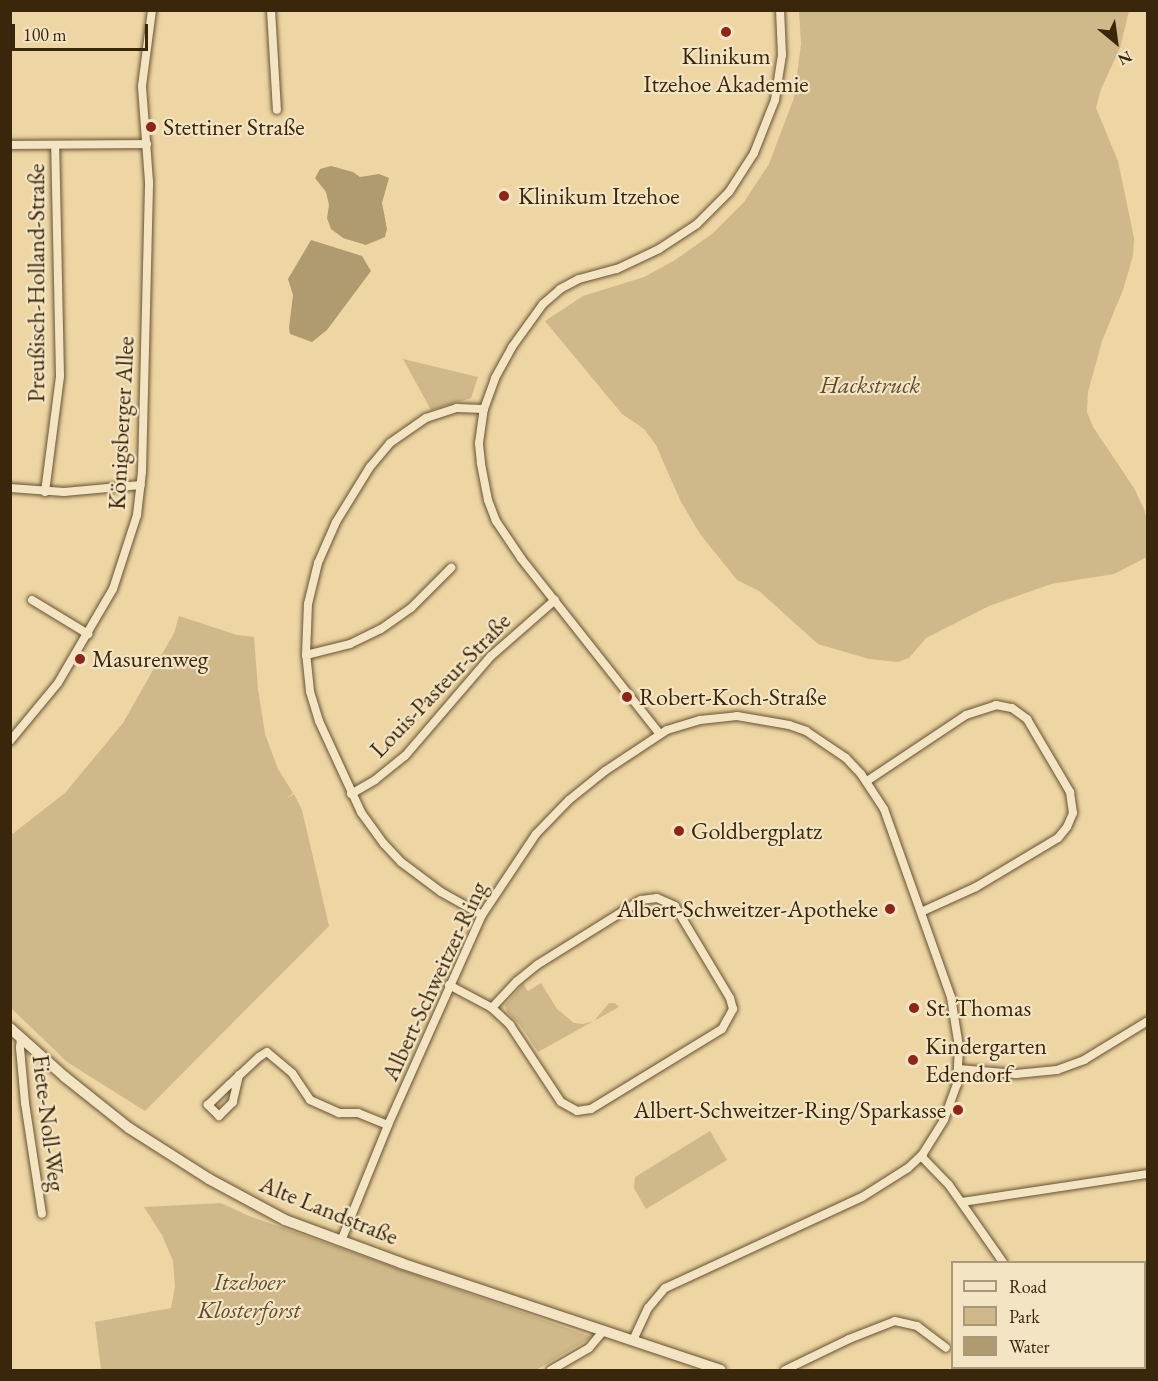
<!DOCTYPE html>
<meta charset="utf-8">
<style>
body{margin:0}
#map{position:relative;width:1158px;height:1381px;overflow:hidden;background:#edd6a4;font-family:"EB Garamond",serif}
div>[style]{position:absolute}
.green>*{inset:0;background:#cfb88a}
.water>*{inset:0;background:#b09a70}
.roads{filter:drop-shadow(0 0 2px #675230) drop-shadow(0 0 2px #675230)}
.minor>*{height:8px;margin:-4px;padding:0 4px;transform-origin:4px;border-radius:4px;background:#f3e4c4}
.tertiary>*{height:10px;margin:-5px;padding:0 5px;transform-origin:5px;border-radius:5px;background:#f3e4c4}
.dots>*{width:16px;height:16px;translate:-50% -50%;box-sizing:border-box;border:3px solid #f3e4c4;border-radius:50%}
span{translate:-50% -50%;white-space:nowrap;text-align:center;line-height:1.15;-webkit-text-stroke:4.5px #f3e4c4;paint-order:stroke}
.poi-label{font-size:24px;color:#3a260a}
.left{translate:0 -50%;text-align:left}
.right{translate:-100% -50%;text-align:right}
.street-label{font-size:24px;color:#3a260a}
.park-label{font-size:24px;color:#5f4a2a;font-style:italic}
.frame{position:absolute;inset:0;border:12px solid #3a260a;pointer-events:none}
.legend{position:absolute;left:951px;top:1261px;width:195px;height:108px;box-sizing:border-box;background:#f3e4c4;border:2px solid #a9987a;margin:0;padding:8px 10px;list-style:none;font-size:18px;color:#3a260a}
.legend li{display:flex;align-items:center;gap:12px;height:30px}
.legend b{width:30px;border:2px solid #a9987a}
.north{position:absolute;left:1086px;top:12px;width:60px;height:60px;-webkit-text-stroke:4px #f3e4c4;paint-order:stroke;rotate:151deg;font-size:16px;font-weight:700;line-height:24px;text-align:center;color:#3a260a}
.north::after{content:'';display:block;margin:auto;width:21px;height:27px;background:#3a260a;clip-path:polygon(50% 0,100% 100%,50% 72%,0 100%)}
.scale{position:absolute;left:12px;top:24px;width:136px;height:27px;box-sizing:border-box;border:3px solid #3a260a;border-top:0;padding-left:8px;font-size:18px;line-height:21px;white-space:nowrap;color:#3a260a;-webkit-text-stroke:4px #f3e4c4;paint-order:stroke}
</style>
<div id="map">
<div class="green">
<i style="clip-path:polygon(799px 11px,1129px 11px,1120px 48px,1101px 89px,1096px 108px,1118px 161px,1134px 238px,1133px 256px,1123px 290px,1102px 341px,1088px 392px,1087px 412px,1093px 427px,1134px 488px,1144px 509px,1147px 520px,1147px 557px,1114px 574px,1051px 584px,989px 606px,926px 638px,909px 658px,898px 662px,869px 659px,818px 644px,759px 591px,737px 580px,700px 534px,680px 500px,656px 445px,644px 429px,622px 414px,545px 321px,583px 296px,644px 277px,675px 260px,712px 234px,744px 202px,769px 164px,794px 98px,801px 44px)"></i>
<i style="clip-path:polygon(403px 359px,478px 377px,471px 398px,431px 410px)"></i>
<i style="clip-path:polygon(179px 616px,237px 635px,254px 637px,258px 689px,265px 734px,278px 769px,293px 793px,286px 799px,294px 794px,302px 810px,329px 926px,145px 1111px,67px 1062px,11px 1008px,11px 835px,65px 793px,123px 723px,174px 633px)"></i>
<i style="clip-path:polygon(541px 983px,557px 1009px,574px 1023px,583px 1024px,594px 1021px,609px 1003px,615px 1003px,619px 1007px,538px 1052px,521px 1026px,507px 1012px,505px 1005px,523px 984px,528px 991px)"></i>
<i style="clip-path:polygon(710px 1131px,727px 1160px,646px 1209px,634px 1188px,635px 1177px)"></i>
<i style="clip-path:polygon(221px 1203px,249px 1216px,592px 1337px,536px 1370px,101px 1370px,95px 1322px,171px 1308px,175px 1286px,173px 1261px,162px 1235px,144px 1207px)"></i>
</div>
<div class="water">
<i style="clip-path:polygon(331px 166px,353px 172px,360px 177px,379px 174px,389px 178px,382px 203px,387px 229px,385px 237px,366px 245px,343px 238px,331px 229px,327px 218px,329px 205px,326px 192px,315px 178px,320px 169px)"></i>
<i style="clip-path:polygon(311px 240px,362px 256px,371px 271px,327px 330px,312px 342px,290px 334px,289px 328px,293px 295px,288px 279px)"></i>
</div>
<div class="roads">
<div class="minor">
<i style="left:271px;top:10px;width:100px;rotate:86.6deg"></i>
<i style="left:10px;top:145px;width:137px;rotate:-0.4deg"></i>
<i style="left:10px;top:488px;width:54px;rotate:4.2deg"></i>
<i style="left:64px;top:492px;width:77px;rotate:-5.2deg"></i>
<i style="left:45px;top:492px;width:117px;rotate:-82.6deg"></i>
<i style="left:60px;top:376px;width:231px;rotate:-91.2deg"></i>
<i style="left:32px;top:600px;width:66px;rotate:31.3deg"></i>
<i style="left:306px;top:655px;width:45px;rotate:-14deg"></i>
<i style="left:350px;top:644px;width:34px;rotate:-26deg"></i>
<i style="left:381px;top:629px;width:37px;rotate:-35deg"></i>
<i style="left:411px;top:608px;width:57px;rotate:-45deg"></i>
<i style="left:659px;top:733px;width:223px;rotate:-128.3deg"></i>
<i style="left:521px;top:558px;width:45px;rotate:-124deg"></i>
<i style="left:496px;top:521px;width:22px;rotate:-111deg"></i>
<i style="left:488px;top:500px;width:38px;rotate:-101deg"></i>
<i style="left:481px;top:463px;width:20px;rotate:-96deg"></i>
<i style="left:479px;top:443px;width:34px;rotate:-82deg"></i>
<i style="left:484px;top:409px;width:33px;rotate:-70deg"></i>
<i style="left:495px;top:378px;width:35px;rotate:-61deg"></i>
<i style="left:512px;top:347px;width:53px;rotate:-54.2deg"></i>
<i style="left:543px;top:304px;width:23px;rotate:-41deg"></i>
<i style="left:560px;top:289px;width:21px;rotate:-28deg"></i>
<i style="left:579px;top:279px;width:39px;rotate:-15deg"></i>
<i style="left:617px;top:269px;width:47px;rotate:-25.5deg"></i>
<i style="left:659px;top:249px;width:45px;rotate:-33.3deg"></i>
<i style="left:697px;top:224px;width:45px;rotate:-45deg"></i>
<i style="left:729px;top:192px;width:46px;rotate:-57.3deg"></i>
<i style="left:754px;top:153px;width:57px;rotate:-68.4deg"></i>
<i style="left:775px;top:100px;width:46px;rotate:-81.2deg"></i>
<i style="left:782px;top:55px;width:45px;rotate:-92.5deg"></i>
<i style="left:10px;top:741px;width:75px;rotate:-50.4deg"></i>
<i style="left:58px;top:683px;width:109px;rotate:-59.7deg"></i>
<i style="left:113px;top:589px;width:78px;rotate:-72deg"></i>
<i style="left:137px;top:515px;width:43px;rotate:-83.4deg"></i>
<i style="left:142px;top:472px;width:290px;rotate:-88.6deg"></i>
<i style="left:149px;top:182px;width:96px;rotate:-94.2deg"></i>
<i style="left:142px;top:86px;width:77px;rotate:-82.5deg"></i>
<i style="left:867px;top:781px;width:119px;rotate:-33.7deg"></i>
<i style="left:966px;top:715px;width:32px;rotate:-18deg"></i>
<i style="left:996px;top:705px;width:16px;rotate:11deg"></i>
<i style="left:1012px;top:708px;width:19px;rotate:36deg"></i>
<i style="left:1027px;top:719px;width:85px;rotate:59.5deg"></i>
<i style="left:1070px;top:792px;width:21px;rotate:82deg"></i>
<i style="left:1073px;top:813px;width:15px;rotate:113deg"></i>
<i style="left:1067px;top:827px;width:14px;rotate:129deg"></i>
<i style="left:1058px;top:838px;width:96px;rotate:149.1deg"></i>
<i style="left:976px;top:887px;width:60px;rotate:155.6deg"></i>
<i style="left:351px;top:794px;width:28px;rotate:-30deg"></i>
<i style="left:375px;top:780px;width:38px;rotate:-39deg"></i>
<i style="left:405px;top:756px;width:132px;rotate:-49.3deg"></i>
<i style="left:491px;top:656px;width:85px;rotate:-41.2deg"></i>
<i style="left:482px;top:915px;width:47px;rotate:-150.7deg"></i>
<i style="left:441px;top:892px;width:50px;rotate:-143.1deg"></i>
<i style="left:401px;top:862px;width:25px;rotate:-133deg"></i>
<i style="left:384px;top:844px;width:39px;rotate:-126deg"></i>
<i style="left:361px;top:812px;width:100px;rotate:-114.8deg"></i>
<i style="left:319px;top:721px;width:31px;rotate:-107deg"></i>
<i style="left:310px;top:691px;width:36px;rotate:-96deg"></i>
<i style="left:306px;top:655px;width:51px;rotate:-87.8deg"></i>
<i style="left:308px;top:604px;width:42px;rotate:-76.3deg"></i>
<i style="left:318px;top:563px;width:45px;rotate:-66.3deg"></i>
<i style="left:336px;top:522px;width:65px;rotate:-58.3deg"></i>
<i style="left:370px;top:467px;width:31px;rotate:-50deg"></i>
<i style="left:390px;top:443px;width:44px;rotate:-34.8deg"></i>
<i style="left:426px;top:418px;width:33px;rotate:-18deg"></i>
<i style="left:457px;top:408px;width:27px;rotate:2deg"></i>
<i style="left:449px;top:985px;width:49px;rotate:28.1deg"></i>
<i style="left:492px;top:1008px;width:25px;rotate:43deg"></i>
<i style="left:510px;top:1025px;width:92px;rotate:56.5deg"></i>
<i style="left:561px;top:1102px;width:18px;rotate:29deg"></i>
<i style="left:577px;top:1111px;width:14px;rotate:-8deg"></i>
<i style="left:591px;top:1109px;width:153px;rotate:-31.4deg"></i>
<i style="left:722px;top:1029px;width:23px;rotate:-61deg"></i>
<i style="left:733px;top:1009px;width:11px;rotate:-105deg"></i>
<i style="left:730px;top:998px;width:107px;rotate:-120.9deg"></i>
<i style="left:675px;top:906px;width:20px;rotate:-156deg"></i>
<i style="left:657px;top:898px;width:16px;rotate:173deg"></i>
<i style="left:641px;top:900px;width:123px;rotate:148deg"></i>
<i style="left:537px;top:965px;width:26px;rotate:141deg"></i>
<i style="left:517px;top:981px;width:37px;rotate:133deg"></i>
<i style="left:21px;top:1038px;width:10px;rotate:96deg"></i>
<i style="left:20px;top:1048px;width:55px;rotate:84.8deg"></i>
<i style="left:25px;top:1103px;width:112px;rotate:81.3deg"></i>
<i style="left:959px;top:1069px;width:57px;rotate:5deg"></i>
<i style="left:1016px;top:1074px;width:41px;rotate:-5.6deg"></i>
<i style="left:1057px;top:1070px;width:29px;rotate:-20deg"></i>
<i style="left:1084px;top:1060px;width:75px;rotate:-31.4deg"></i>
<i style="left:239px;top:1075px;width:28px;rotate:103deg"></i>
<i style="left:233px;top:1102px;width:20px;rotate:135deg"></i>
<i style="left:219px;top:1116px;width:16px;rotate:-135deg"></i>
<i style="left:208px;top:1105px;width:29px;rotate:-44deg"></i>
<i style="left:229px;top:1085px;width:41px;rotate:-43deg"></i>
<i style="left:259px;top:1057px;width:9px;rotate:-32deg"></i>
<i style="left:267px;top:1052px;width:33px;rotate:40deg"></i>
<i style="left:292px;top:1073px;width:32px;rotate:56deg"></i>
<i style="left:310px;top:1100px;width:32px;rotate:24deg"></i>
<i style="left:339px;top:1113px;width:19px"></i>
<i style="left:358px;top:1113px;width:32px;rotate:22deg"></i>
<i style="left:921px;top:1156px;width:40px;rotate:46deg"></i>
<i style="left:949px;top:1185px;width:94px;rotate:55deg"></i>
<i style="left:962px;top:1202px;width:188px;rotate:-8.6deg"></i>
<i style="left:341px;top:1241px;width:125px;rotate:-67.9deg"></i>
<i style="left:388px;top:1125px;width:230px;rotate:-65.9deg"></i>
<i style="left:482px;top:915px;width:97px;rotate:-56.3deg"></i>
<i style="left:536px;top:834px;width:47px;rotate:-45.9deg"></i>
<i style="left:569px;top:800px;width:46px;rotate:-38.9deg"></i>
<i style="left:605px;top:771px;width:74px;rotate:-33.5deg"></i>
<i style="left:667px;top:730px;width:34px;rotate:-17deg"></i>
<i style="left:700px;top:720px;width:37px;rotate:-6deg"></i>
<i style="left:737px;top:716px;width:53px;rotate:9.8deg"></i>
<i style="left:789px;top:725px;width:18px;rotate:19deg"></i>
<i style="left:806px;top:731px;width:48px;rotate:34deg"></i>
<i style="left:846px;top:758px;width:22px;rotate:47deg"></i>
<i style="left:861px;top:774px;width:42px;rotate:56.7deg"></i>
<i style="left:884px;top:809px;width:200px;rotate:70.4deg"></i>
<i style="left:951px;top:997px;width:51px;rotate:80.9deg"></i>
<i style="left:959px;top:1047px;width:37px;rotate:93deg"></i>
<i style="left:957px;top:1084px;width:38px;rotate:110deg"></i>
<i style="left:944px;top:1120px;width:40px;rotate:122deg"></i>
<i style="left:923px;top:1154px;width:21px;rotate:137deg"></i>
<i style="left:908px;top:1168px;width:54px;rotate:147.8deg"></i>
<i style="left:862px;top:1197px;width:217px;rotate:155.2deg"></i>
<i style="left:665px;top:1288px;width:26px;rotate:130deg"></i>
<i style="left:648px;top:1308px;width:35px;rotate:115deg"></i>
<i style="left:551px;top:1370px;width:44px;rotate:-30.1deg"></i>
<i style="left:589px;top:1348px;width:23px;rotate:-50deg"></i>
<i style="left:785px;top:1370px;width:71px;rotate:-25.8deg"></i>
<i style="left:849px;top:1339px;width:49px;rotate:-21.4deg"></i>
<i style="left:895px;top:1321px;width:23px;rotate:13deg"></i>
<i style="left:917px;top:1326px;width:36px;rotate:37deg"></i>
</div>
<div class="tertiary">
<i style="left:10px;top:1028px;width:74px;rotate:41.7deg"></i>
<i style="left:65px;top:1077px;width:82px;rotate:38.6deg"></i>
<i style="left:129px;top:1128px;width:95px;rotate:32.5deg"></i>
<i style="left:209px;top:1179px;width:86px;rotate:28.3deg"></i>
<i style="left:285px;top:1220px;width:124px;rotate:20.3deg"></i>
<i style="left:401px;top:1263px;width:337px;rotate:18.5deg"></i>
<i style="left:1144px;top:1329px;width:4px"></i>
<i style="left:1053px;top:1370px;width:3px;rotate:-45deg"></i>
</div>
</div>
<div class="dots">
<i style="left:726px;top:32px;background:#8f2418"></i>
<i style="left:151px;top:127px;background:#8f2418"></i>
<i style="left:504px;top:196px;background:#8f2418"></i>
<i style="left:80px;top:659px;background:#8f2418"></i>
<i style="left:627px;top:697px;background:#8f2418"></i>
<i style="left:679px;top:831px;background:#8f2418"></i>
<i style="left:890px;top:909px;background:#8f2418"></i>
<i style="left:914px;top:1008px;background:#8f2418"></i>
<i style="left:913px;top:1060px;background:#8f2418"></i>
<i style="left:958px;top:1110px;background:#8f2418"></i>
</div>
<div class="poi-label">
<span style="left:726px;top:70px">Klinikum<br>Itzehoe Akademie</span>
<span class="left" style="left:163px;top:127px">Stettiner Straße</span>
<span class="left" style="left:518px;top:196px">Klinikum Itzehoe</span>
<span class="left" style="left:92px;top:659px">Masurenweg</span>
<span class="left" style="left:639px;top:697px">Robert-Koch-Straße</span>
<span class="left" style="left:691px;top:831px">Goldbergplatz</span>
<span class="right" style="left:878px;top:909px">Albert-Schweitzer-Apotheke</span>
<span class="left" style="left:926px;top:1008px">St. Thomas</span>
<span class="left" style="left:925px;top:1060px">Kindergarten<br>Edendorf</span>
<span class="right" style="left:946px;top:1110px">Albert-Schweitzer-Ring/Sparkasse</span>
</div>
<div class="street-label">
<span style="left:36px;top:283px;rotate:-90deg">Preußisch-Holland-Straße</span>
<span style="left:121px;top:423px;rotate:-87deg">Königsberger Allee</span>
<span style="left:440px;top:685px;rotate:-46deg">Louis-Pasteur-Straße</span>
<span style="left:434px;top:981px;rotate:-65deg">Albert-Schweitzer-Ring</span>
<span style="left:49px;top:1123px;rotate:83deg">Fiete-Noll-Weg</span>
<span style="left:329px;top:1210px;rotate:22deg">Alte Landstraße</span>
</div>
<div class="park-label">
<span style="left:870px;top:385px">Hackstruck</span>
<span style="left:249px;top:1296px">Itzehoer<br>Klosterforst</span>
</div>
<div class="frame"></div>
<ul class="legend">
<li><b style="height:8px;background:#f3e4c4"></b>Road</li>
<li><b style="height:16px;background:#cfb88a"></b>Park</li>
<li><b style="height:16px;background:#b09a70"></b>Water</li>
</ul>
<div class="north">N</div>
<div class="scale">100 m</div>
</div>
